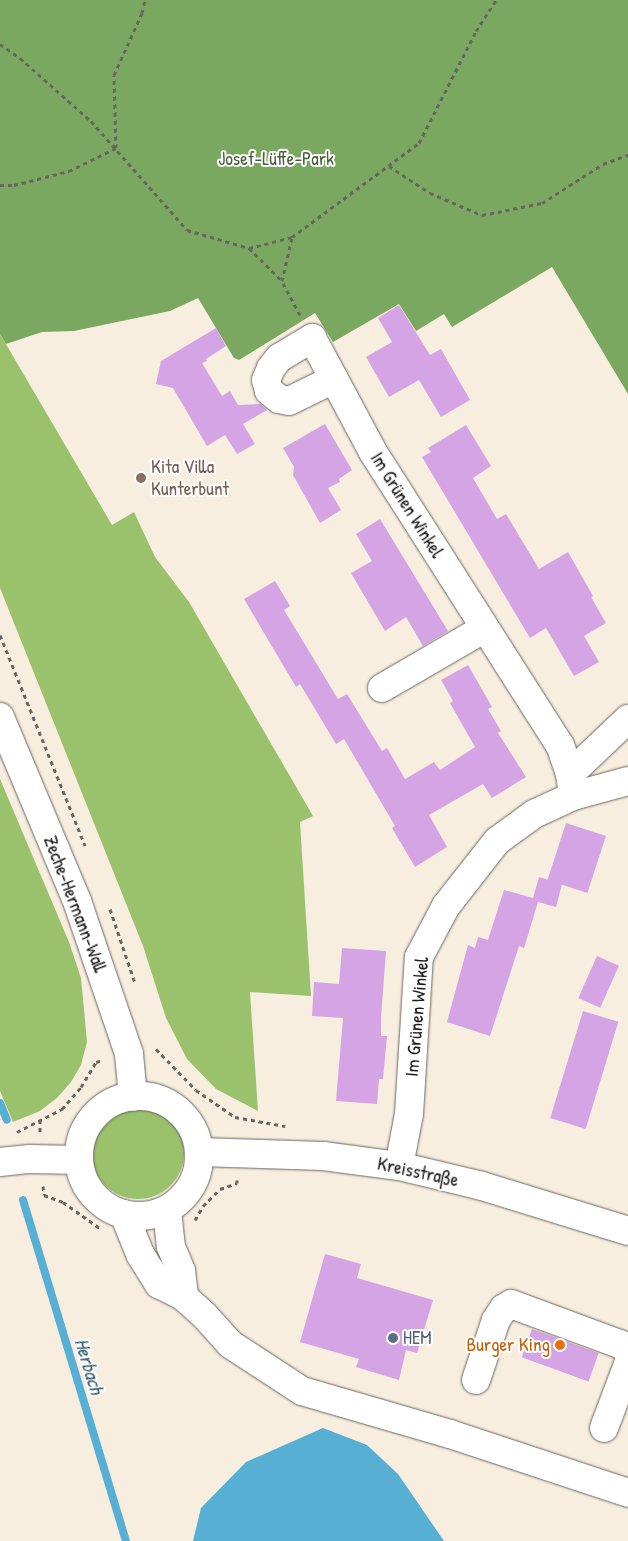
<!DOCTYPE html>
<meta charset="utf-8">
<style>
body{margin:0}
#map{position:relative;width:628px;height:1541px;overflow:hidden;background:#f8eedf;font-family:"Patrick Hand",sans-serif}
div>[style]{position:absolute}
.green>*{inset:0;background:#9ac26d}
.round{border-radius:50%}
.forest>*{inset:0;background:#7ba860}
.water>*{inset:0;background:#57afd4}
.stream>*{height:8px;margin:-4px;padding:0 4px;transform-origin:4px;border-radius:4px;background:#57afd4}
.building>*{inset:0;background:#d4a4e5;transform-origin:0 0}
.path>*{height:3px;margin-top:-1.5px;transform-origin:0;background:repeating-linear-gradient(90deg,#696660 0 4px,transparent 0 8px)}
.roads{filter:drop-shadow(0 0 1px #696660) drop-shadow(0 0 1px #696660)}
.minor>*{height:28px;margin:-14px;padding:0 14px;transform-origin:14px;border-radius:14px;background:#fff}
.major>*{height:28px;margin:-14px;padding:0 14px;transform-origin:14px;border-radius:14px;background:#fff}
.major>.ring{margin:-14px;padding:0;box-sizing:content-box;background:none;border:28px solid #fff;border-radius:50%}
.dots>*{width:14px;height:14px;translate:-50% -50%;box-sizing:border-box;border:2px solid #fff;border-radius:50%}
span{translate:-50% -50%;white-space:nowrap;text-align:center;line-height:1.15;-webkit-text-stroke:4px #fff;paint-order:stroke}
.park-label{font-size:19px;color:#4e5e3c}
.education-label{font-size:19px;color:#785e54}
.left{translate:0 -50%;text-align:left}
.street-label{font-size:19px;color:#1c1c1c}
.service-label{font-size:19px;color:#4e5e75}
.food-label{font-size:19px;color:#c56008}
.right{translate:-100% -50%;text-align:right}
.water-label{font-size:20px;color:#375e6f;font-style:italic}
</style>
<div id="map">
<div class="green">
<i style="clip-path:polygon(0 334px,112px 525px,134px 512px,155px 557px,189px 602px,313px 816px,300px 822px,311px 996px,250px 992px,258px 1111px,216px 1089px,187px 1059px,166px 1018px,143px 946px,0 588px)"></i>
<i style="clip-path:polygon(0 779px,69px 942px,81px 978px,87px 1042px,81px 1065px,71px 1082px,57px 1098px,40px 1111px,13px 1122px,0 1091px)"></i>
<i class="round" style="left:92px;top:1107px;width:92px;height:92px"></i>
</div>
<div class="forest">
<i style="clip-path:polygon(0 0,628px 0,628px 394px,552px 267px,452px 327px,444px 314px,416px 331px,399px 304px,333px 342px,315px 313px,239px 360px,234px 358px,198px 298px,170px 311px,74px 331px,42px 332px,6px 344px,0 334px)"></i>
</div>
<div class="water">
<i style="clip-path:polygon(323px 1428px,367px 1445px,398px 1474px,444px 1541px,193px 1541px,201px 1508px,246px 1462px)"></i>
</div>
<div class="stream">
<i style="left:0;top:1103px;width:18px;rotate:68deg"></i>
<i style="left:23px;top:1200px;width:356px;rotate:73.2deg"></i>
</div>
<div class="building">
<i style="clip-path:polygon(399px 305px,430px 355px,441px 349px,470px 400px,441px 417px,419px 380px,389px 397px,366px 357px,392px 342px,378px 318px)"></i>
<i style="clip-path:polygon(216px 328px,226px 346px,206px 359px,207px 361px,202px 363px,222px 396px,230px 391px,238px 405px,261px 404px,267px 410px,243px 424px,255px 444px,237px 454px,225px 435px,207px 446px,173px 388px,156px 384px,161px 361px)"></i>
<i style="clip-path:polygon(325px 424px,352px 470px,339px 479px,340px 482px,328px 488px,341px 510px,320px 523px,293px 475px,294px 467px,283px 448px)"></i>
<i style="clip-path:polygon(466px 425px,491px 466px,473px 478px,497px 519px,506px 514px,539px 569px,568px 552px,593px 596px,591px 597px,606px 623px,584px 636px,599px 662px,574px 676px,546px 628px,530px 638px,422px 457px,431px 452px,428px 448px)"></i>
<i style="clip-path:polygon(380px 519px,448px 631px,423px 646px,406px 617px,385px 631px,351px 573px,372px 561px,356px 534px)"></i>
<i style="clip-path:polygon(275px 581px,290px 606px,284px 610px,338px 699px,347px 694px,382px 751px,387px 748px,405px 779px,434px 762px,440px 770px,475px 747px,450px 703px,453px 701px,441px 680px,468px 665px,492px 707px,488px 709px,501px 731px,498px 733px,526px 777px,492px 798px,483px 784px,429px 815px,447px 847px,415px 867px,392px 828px,395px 826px,344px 739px,336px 744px,300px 684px,296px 687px,244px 599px)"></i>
<i style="left:566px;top:823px;width:42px;height:60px;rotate:18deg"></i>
<i style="clip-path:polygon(539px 877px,562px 884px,556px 907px,538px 902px,524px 948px,519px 946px,490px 1036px,447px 1022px,468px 945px,475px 948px,478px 937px,488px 940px,504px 890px,533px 898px)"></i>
<i style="clip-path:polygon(342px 948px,386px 951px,381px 1018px,381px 1036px,387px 1036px,383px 1079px,379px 1079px,377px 1104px,336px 1101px,343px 1018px,312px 1016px,314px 982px,339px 984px)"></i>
<i style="left:597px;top:956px;width:24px;height:46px;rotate:24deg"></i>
<i style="left:583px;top:1011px;width:37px;height:112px;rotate:17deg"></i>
<i style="clip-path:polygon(325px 1254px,361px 1264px,357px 1278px,433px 1300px,417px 1353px,406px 1350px,399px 1380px,356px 1367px,359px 1359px,300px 1342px)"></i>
<i style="left:532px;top:1329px;width:71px;height:30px;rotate:20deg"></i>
</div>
<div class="path">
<i style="left:0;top:44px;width:24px;rotate:35deg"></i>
<i style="left:20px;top:58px;width:95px;rotate:41.6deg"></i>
<i style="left:91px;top:121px;width:145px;rotate:48.6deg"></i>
<i style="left:187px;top:230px;width:65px;rotate:16.2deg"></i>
<i style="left:249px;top:248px;width:47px;rotate:45deg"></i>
<i style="left:116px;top:148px;width:73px;rotate:-91.6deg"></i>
<i style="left:114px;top:75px;width:68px;rotate:-65.7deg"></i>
<i style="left:142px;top:13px;width:13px;rotate:-77deg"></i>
<i style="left:389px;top:166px;width:49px;rotate:33.4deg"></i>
<i style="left:430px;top:193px;width:56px;rotate:22.9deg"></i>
<i style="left:482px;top:215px;width:61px;rotate:-11.3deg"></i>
<i style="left:542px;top:203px;width:72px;rotate:-32.6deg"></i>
<i style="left:603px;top:164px;width:27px;rotate:-20deg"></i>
<i style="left:0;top:185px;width:14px"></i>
<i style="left:14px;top:185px;width:57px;rotate:-14.3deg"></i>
<i style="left:69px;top:171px;width:52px;rotate:-26.1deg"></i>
<i style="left:249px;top:248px;width:44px;rotate:-14.3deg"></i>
<i style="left:300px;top:315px;width:38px;rotate:-118deg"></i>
<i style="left:282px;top:281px;width:45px;rotate:-77.2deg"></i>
<i style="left:292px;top:237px;width:158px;rotate:-36.5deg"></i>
<i style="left:419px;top:143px;width:126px;rotate:-63deg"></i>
<i style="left:476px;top:31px;width:37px;rotate:-57deg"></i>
<i style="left:0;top:635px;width:227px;rotate:68deg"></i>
<i style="left:110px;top:909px;width:78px;rotate:71.3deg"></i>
<i style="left:156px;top:1049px;width:57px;rotate:45.7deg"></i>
<i style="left:196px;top:1090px;width:47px;rotate:34.7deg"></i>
<i style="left:235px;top:1117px;width:51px;rotate:10.2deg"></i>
<i style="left:40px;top:1120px;width:15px;rotate:90deg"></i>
<i style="left:17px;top:1132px;width:51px;rotate:-27.1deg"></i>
<i style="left:62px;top:1109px;width:29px;rotate:-49deg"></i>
<i style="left:81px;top:1087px;width:29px;rotate:-59deg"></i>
<i style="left:96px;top:1062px;width:7px;rotate:-16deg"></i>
<i style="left:43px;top:1186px;width:9px;rotate:84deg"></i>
<i style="left:44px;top:1195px;width:20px;rotate:20deg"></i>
<i style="left:63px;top:1202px;width:47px;rotate:35.4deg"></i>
<i style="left:195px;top:1220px;width:16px;rotate:-60deg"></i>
<i style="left:203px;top:1206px;width:24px;rotate:-45deg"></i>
<i style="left:220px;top:1189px;width:18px;rotate:-19deg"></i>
<i style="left:237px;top:1183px;width:3px;rotate:-90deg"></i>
</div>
<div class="roads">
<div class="minor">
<i style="left:334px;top:379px;width:50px;rotate:153.9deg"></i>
<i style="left:289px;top:401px;width:10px;rotate:-169deg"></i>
<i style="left:279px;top:399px;width:13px;rotate:-141deg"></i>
<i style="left:269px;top:391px;width:11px;rotate:-105deg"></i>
<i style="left:266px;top:380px;width:13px;rotate:-67deg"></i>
<i style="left:271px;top:368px;width:13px;rotate:-51deg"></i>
<i style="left:279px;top:358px;width:39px;rotate:-31deg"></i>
<i style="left:312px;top:338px;width:47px;rotate:61.8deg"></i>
<i style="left:334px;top:379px;width:83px;rotate:61.9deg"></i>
<i style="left:373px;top:452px;width:348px;rotate:57.5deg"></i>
<i style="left:560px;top:745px;width:31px;rotate:71deg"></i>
<i style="left:570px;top:774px;width:22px;rotate:82deg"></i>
<i style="left:382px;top:688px;width:119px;rotate:-30.2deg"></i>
<i style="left:0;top:717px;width:199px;rotate:67.3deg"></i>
<i style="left:77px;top:901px;width:162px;rotate:71.2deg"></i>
<i style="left:129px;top:1054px;width:43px;rotate:84.7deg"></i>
<i style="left:570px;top:774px;width:80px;rotate:-43.5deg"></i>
<i style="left:399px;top:1166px;width:53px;rotate:-79.1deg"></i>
<i style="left:409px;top:1114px;width:157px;rotate:-86.4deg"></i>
<i style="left:419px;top:957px;width:58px;rotate:-62.1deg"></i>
<i style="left:446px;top:906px;width:83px;rotate:-51.9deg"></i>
<i style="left:497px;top:841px;width:46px;rotate:-36.1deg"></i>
<i style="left:534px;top:814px;width:43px;rotate:-24.8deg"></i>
<i style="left:573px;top:796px;width:57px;rotate:-15.3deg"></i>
<i style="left:167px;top:1210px;width:37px;rotate:84deg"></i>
<i style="left:171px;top:1247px;width:26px;rotate:67deg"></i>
<i style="left:181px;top:1271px;width:26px;rotate:83deg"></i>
<i style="left:124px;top:1214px;width:43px;rotate:68.2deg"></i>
<i style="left:140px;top:1254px;width:36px;rotate:58deg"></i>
<i style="left:159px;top:1284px;width:28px;rotate:27deg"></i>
<i style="left:184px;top:1297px;width:27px;rotate:42deg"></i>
<i style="left:204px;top:1315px;width:39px;rotate:48deg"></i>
<i style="left:230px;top:1344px;width:86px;rotate:33.1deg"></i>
<i style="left:302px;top:1391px;width:154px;rotate:16.2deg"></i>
<i style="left:450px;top:1434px;width:188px;rotate:18.3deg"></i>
<i style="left:476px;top:1380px;width:63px;rotate:-71.6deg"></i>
<i style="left:496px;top:1320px;width:14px;rotate:-56deg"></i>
<i style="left:504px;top:1308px;width:8px;rotate:-30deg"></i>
<i style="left:511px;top:1304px;width:116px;rotate:20.2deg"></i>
<i style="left:620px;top:1344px;width:10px;rotate:37deg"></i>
<i style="left:604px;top:1428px;width:68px;rotate:-69.4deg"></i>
</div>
<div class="major">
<i class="ring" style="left:79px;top:1096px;width:92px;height:92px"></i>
<i style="left:200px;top:1152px;width:123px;rotate:1.9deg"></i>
<i style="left:323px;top:1156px;width:77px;rotate:7.5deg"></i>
<i style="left:399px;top:1166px;width:85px;rotate:13.5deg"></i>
<i style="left:482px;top:1186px;width:153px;rotate:17.1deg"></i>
<i style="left:0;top:1162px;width:30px;rotate:-6deg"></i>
<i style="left:30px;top:1159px;width:49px;rotate:1.2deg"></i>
</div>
</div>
<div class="dots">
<i style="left:141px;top:478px;background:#8d6e63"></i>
<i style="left:393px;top:1338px;background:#5c6f8a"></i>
<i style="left:560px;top:1345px;background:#e8710a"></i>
</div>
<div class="park-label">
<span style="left:276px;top:159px">Josef-Lüffe-Park</span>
</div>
<div class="education-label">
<span class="left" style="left:151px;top:478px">Kita Villa<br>Kunterbunt</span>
</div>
<div class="street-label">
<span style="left:407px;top:505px;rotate:58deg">Im Grünen Winkel</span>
<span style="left:75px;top:904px;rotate:69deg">Zeche-Hermann-Wall</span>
<span style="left:417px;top:1017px;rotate:-85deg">Im Grünen Winkel</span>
<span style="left:418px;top:1172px;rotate:12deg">Kreisstraße</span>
</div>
<div class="service-label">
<span class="left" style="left:403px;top:1338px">HEM</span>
</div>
<div class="food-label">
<span class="right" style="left:550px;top:1345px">Burger King</span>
</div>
<div class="water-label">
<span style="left:90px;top:1366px;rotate:73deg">Herbach</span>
</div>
</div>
